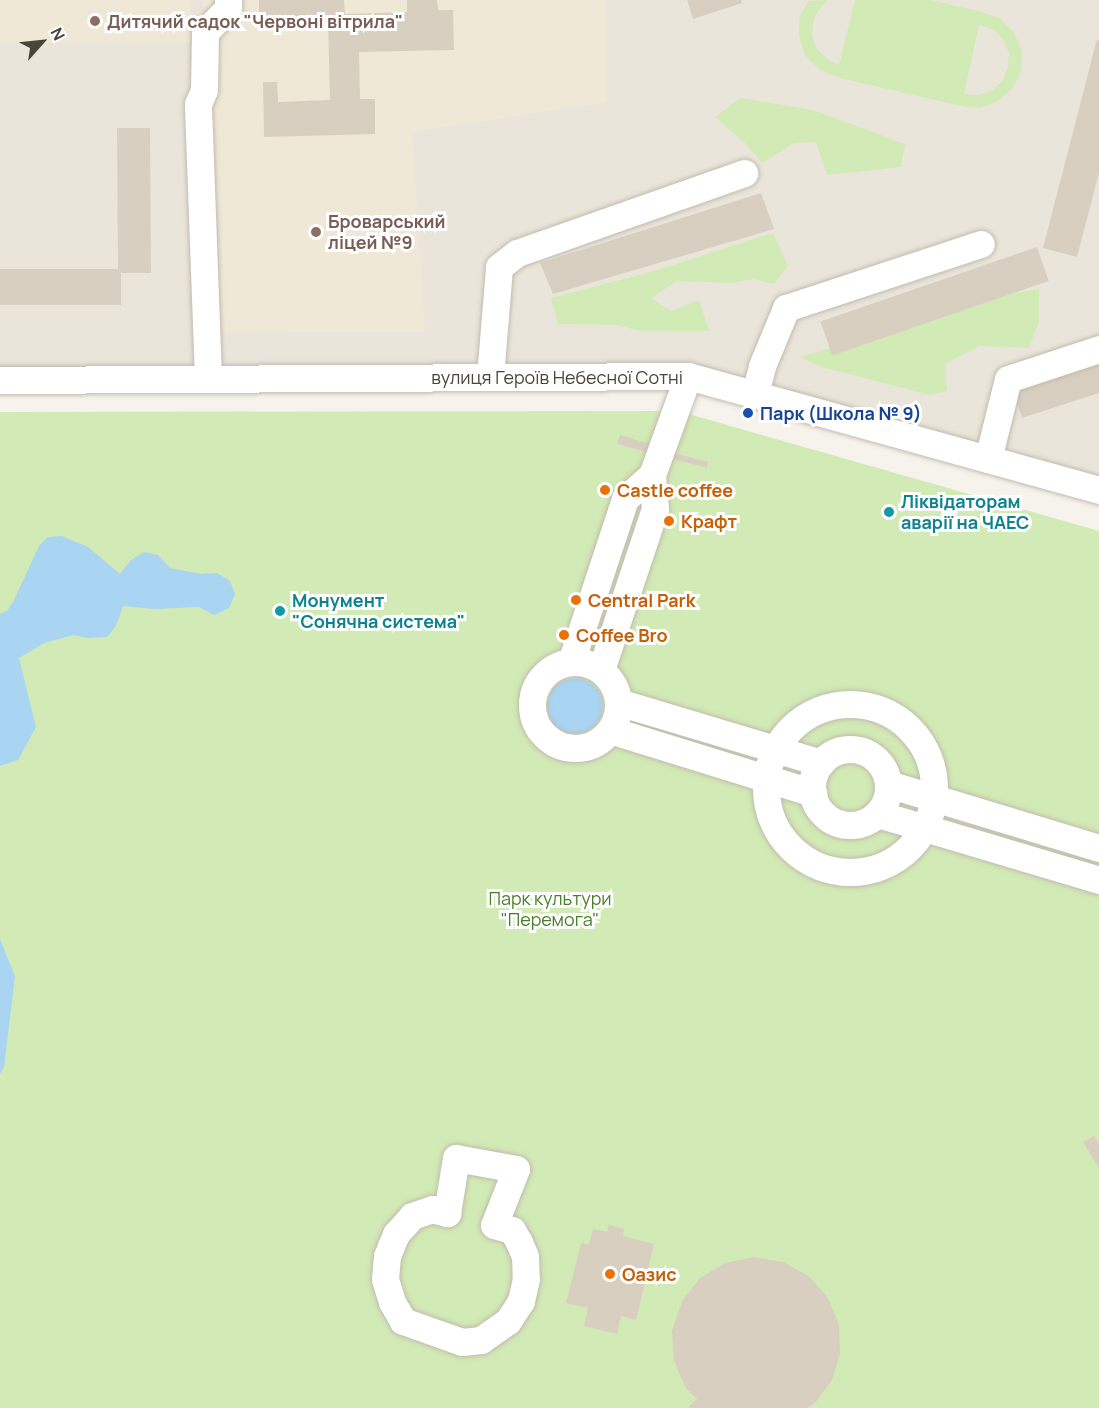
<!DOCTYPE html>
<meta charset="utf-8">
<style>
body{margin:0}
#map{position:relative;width:1099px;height:1408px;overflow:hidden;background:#f6f3ec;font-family:Manrope,sans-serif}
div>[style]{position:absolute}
.residential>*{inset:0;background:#eae5da}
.education>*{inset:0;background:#efe8d6;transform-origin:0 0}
.green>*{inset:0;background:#d2eab5}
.water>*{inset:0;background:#a9d4f2}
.round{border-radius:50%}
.building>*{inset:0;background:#d8cfc1;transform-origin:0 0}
.roads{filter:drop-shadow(0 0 2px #c2bbae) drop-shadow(0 0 2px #c2bbae)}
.minor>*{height:27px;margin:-13.5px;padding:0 13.5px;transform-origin:13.5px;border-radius:13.5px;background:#fff}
.minor>.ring{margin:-13.5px;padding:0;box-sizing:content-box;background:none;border:27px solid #fff;border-radius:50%}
.dots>*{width:16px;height:16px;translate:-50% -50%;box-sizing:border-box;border:3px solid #fff;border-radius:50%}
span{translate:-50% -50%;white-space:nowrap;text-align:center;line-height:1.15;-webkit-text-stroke:6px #fff;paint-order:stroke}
.education-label{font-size:18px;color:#785e54;font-weight:700}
.left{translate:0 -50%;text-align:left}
.street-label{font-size:18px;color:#4b4439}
.transit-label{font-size:18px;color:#164399;font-weight:700}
.food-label{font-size:18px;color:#c56008;font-weight:700}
.culture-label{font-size:18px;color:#0d838f;font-weight:700}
.park-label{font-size:18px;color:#4a7f2a}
.north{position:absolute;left:12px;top:12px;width:60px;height:60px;-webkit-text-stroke:4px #fff;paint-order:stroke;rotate:63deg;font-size:16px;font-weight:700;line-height:24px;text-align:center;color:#4b4439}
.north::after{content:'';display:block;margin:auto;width:21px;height:27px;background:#4b4439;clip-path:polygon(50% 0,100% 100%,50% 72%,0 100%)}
</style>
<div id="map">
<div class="residential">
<i style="clip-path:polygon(0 0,1099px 0,1099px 490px,688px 376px,0 380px)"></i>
</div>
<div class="education">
<i style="left:0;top:0;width:190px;height:43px"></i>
<i style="clip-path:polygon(202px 0,606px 0,607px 102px,412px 132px,425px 332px,219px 333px)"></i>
</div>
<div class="green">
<i style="clip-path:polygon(evenodd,828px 0,819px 9px,813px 22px,812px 36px,817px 49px,827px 59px,839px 65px,855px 0,931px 0,983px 12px,1001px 19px,1014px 33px,1022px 51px,1021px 71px,1013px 88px,998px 101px,980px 108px,961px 106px,836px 77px,819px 69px,805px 55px,799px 37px,799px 18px,808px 1px,828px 0,979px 25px,993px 29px,1003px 40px,1009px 53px,1008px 68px,1002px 81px,991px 91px,978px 95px,964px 94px,979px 25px)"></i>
<i style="clip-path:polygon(740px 98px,813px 110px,905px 144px,901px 167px,827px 175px,816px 142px,794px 143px,762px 163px,746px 144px,715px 117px)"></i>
<i style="clip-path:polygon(773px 233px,788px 266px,774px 284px,753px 279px,732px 283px,677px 281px,651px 298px,671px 311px,699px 300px,709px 331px,640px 331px,617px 325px,558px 324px,551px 298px,654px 271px)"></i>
<i style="clip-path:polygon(1039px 289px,1039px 321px,1029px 348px,979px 346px,945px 364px,947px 391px,930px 395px,822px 367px,800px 357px,1014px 293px)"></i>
<i style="clip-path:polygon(678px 411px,1099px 531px,1099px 1408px,0 1408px,0 412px)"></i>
</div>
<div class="water">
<i style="clip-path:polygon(62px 536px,88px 547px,120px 574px,131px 560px,144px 552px,158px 555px,170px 568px,201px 574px,217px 573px,230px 581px,235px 594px,229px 608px,214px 615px,199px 607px,154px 609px,123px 606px,116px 626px,107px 637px,88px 638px,73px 635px,44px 643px,19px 658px,36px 727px,18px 760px,0 766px,0 614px,7px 611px,13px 602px,39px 546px,48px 537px)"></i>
<i class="round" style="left:547px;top:678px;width:56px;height:56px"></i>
<i style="clip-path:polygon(0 939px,15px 976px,4px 1067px,0 1074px)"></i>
</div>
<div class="building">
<i style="clip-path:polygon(259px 0,344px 0,345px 14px,407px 12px,407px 0,437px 0,438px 10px,453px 10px,454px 50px,359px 52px,360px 99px,375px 99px,375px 134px,264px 137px,263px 82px,277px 82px,278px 102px,330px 100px,328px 20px,259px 21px)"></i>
<i style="clip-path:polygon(687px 0,741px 0,742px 3px,693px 19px)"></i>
<i style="clip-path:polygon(1097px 39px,1099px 40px,1099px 173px,1077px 257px,1043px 248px)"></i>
<i style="clip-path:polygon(117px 128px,150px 128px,151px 273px,121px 273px,121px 305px,0 305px,0 269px,118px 269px)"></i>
<i style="clip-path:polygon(761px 193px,774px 229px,553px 294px,540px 263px)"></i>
<i style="left:1037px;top:247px;width:36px;height:229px;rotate:71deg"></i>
<i style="clip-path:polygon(1099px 356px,1099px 393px,1022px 418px,1012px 385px)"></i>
<i style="left:620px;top:435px;width:34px;height:9px;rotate:17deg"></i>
<i style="left:673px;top:453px;width:36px;height:6px;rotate:14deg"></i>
<i style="clip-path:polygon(1094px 1136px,1099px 1144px,1099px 1168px,1083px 1142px)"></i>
<i style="clip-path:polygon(609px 1225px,624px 1229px,623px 1236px,654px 1244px,636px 1320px,621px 1316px,617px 1334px,584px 1326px,588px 1308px,566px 1303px,581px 1243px,589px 1245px,593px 1229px,607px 1232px)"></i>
<i style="clip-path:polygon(754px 1257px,783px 1262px,809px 1276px,828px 1298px,839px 1325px,840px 1354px,832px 1380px,815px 1403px,807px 1408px,691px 1408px,689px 1406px,697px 1399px,686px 1388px,674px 1361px,672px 1331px,682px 1301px,700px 1278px,725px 1263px)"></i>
</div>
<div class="roads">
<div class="minor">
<i style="left:490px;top:377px;width:110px;rotate:-85.3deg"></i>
<i style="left:499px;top:267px;width:23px;rotate:-38deg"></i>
<i style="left:517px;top:253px;width:241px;rotate:-19.4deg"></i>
<i style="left:208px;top:379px;width:275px;rotate:-92.1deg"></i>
<i style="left:198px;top:104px;width:15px;rotate:-67deg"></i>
<i style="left:204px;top:90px;width:58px;rotate:-89deg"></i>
<i style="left:205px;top:32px;width:33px;rotate:-46deg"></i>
<i style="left:228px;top:8px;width:8px;rotate:-90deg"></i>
<i style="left:0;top:380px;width:688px;rotate:-0.33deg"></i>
<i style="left:688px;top:376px;width:427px;rotate:15.5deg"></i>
<i style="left:755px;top:393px;width:28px;rotate:-75deg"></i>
<i style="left:762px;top:366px;width:63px;rotate:-67.5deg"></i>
<i style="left:786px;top:308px;width:205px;rotate:-18.2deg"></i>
<i style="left:988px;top:459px;width:82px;rotate:-76deg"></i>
<i style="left:1008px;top:379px;width:96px;rotate:-18.2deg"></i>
<i class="ring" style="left:532px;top:662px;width:59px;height:59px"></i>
<i style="left:571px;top:662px;width:172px;rotate:-71.7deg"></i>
<i style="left:625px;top:499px;width:36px;rotate:-42deg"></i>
<i style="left:652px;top:475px;width:105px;rotate:-70deg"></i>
<i style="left:601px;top:670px;width:170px;rotate:-71.5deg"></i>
<i style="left:655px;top:509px;width:34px;rotate:-95deg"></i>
<i style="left:618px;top:702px;width:212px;rotate:16.7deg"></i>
<i class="ring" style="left:766px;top:704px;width:141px;height:141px"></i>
<i style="left:610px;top:730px;width:213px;rotate:17.2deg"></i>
<i class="ring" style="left:812px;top:749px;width:49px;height:49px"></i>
<i style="left:888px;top:784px;width:220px;rotate:16.9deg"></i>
<i style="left:878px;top:814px;width:231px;rotate:16.6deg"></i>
<i style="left:456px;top:1158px;width:61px;rotate:10.4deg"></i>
<i style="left:516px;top:1169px;width:60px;rotate:111.4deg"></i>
<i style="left:494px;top:1225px;width:19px;rotate:16deg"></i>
<i style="left:512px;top:1230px;width:14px;rotate:60deg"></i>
<i style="left:519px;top:1242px;width:15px;rotate:67deg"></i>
<i style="left:525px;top:1256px;width:23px;rotate:88deg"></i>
<i style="left:526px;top:1279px;width:23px;rotate:103deg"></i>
<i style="left:521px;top:1301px;width:24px;rotate:123deg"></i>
<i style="left:508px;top:1321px;width:33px;rotate:145deg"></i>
<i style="left:481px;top:1340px;width:19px;rotate:174deg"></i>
<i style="left:462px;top:1342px;width:63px;rotate:-160.4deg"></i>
<i style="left:403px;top:1321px;width:22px;rotate:-120deg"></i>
<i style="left:392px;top:1302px;width:24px;rotate:-107deg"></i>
<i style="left:385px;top:1279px;width:23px;rotate:-85deg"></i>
<i style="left:387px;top:1256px;width:11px;rotate:-68deg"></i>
<i style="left:391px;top:1246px;width:13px;rotate:-67deg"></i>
<i style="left:396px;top:1234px;width:24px;rotate:-48deg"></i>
<i style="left:412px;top:1216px;width:21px;rotate:-19deg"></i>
<i style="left:432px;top:1209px;width:16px;rotate:15deg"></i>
<i style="left:447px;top:1213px;width:56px;rotate:-80.7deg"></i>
</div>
</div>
<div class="dots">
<i style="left:95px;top:21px;background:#8d6e63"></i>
<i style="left:316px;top:232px;background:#8d6e63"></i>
<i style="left:748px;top:413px;background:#1a4fb4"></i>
<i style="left:605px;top:490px;background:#e8710a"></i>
<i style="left:889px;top:512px;background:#0f9aa8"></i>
<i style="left:669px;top:521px;background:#e8710a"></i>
<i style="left:576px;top:600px;background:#e8710a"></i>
<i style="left:280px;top:611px;background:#0f9aa8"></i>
<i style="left:564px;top:635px;background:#e8710a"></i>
<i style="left:610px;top:1274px;background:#e8710a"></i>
</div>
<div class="education-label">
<span class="left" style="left:107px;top:21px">Дитячий садок "Червоні вітрила"</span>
<span class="left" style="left:328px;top:232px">Броварський<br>ліцей №9</span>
</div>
<div class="street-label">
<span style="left:557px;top:377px">вулиця Героїв Небесної Сотні</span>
</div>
<div class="transit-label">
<span class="left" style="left:760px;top:413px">Парк (Школа № 9)</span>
</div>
<div class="food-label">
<span class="left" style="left:617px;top:490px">Castle coffee</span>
<span class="left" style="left:681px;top:521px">Крафт</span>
<span class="left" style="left:588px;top:600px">Central Park</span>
<span class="left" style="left:576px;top:635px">Coffee Bro</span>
<span class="left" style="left:622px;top:1274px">Оазис</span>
</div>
<div class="culture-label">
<span class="left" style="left:901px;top:512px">Ліквідаторам<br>аварії на ЧАЕС</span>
<span class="left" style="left:292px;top:611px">Монумент<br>"Сонячна система"</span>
</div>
<div class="park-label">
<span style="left:550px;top:909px">Парк культури<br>"Перемога"</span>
</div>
<div class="north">N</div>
</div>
